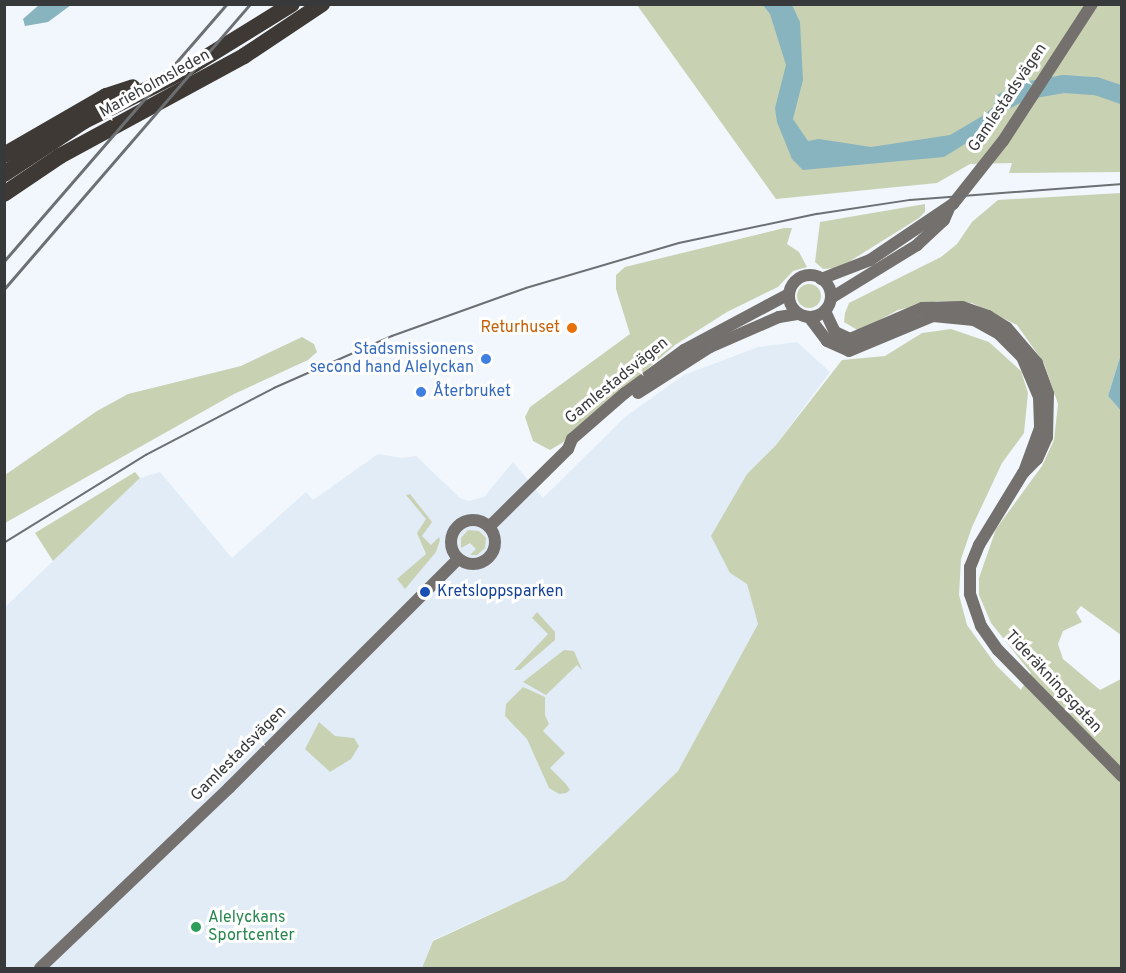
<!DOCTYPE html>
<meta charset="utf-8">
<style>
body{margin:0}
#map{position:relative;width:1126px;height:973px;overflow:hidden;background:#f1f7fc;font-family:Overpass,sans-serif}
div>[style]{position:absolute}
.built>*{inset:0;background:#e1ecf7}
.green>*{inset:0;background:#c9d1b3}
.round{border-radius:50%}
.water>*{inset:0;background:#87b4bf}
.river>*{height:18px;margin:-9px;padding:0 9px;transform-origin:9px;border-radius:9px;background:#87b4bf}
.secondary>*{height:12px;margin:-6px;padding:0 6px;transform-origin:6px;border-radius:6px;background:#74706d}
.secondary>.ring{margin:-6px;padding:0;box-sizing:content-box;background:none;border:12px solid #74706d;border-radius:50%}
.highway>*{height:16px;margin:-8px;padding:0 8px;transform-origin:8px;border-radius:8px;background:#3e3935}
.tram>*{height:1.5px;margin:-0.75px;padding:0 0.75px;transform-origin:0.75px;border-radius:0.75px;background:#6d7073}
.rail>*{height:3px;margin:-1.5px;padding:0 1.5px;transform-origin:1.5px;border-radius:1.5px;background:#6d7073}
.dots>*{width:16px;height:16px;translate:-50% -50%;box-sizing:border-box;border:3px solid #fff;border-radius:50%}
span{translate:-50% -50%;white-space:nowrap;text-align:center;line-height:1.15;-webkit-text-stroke:6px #fff;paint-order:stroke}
.street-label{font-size:16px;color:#37393b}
.food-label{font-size:16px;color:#c56008}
.right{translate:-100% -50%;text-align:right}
.shop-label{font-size:16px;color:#366cbe}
.left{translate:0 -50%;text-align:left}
.transit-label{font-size:16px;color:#164399}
.leisure-label{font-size:16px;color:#27864d}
.frame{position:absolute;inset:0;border:6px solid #37393b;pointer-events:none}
</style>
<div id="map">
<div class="built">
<i style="clip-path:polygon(797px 342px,830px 372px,776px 445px,747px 474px,738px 492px,730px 573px,747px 584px,758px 624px,678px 771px,565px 880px,433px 940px,422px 968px,5px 968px,5px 607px,140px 478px,160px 472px,232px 558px,306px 492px,313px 500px,378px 454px,402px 458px,416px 456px,460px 498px,469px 501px,484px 497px,513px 462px,543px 498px,625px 417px,684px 375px,758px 347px)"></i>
</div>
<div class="green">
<i style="clip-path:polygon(637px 5px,1121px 5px,1121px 172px,1009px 173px,1012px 163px,970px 164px,937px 183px,776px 199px)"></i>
<i style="clip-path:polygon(1121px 193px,1121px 354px,1108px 396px,1121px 411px,1121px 635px,1081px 606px,1076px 612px,1082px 622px,1063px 631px,1058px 644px,1063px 659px,1100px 690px,1121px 679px,1121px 968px,422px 968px,433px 941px,565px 880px,678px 771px,758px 624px,747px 584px,730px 573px,711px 536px,747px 474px,776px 445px,842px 360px,885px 356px,922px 333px,951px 329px,989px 342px,1021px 371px,1028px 393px,1024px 433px,1002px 463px,972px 527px,961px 559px,959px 595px,967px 625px,996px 665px,1021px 690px,1031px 673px,991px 623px,979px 595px,979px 578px,996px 529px,1042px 466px,1054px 440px,1058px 404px,1044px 363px,1017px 325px,972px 303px,937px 301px,898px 310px,859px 331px,844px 322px,845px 313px,849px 303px,941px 257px,957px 244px,972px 222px,998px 200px)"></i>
<i style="clip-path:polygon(925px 204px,925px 212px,919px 218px,839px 268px,823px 269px,815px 262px,820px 222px)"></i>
<i style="clip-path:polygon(784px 228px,792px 228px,787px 244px,799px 252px,807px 267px,793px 271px,778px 287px,727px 312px,675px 345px,562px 443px,550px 450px,533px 441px,525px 417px,530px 407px,630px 334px,616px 289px,616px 275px,625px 267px)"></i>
<i class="round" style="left:797px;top:284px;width:24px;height:24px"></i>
<i style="clip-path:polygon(302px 337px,314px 344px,317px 352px,308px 360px,234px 394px,5px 523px,5px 475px,97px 411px,128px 394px,241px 366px)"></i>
<i style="clip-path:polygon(135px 472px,140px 478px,53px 561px,35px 533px)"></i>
<i style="clip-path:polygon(410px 494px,432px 522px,422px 536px,431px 545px,439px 537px,440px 540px,436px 552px,405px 589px,397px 579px,426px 554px,417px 533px,426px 519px,406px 495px)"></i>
<i style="clip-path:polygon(468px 530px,479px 531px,486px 538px,485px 548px,477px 555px,470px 555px,476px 549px,470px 543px,461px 548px,461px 538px)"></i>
<i style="clip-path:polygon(537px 612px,555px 632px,555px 640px,520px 670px,514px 670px,548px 634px,532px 618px)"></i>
<i style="clip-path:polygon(564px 650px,574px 651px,582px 670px,577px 665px,546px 695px,523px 682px)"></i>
<i style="clip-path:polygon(523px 687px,545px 697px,545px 715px,549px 724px,543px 731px,565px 753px,550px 768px,566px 784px,570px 790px,566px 793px,559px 794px,549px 788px,527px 739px,505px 716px,506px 704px)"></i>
<i style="clip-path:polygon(319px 722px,335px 736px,354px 738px,359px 746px,351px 759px,330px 772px,305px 749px)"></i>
</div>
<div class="water">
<i style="clip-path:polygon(40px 4px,71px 4px,71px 5px,48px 22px,25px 26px,23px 19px)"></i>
<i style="clip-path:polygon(763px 5px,792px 5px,800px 22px,803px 80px,793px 119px,808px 141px,819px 139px,871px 147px,950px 135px,984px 115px,1015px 88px,1027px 84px,1023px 97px,997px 114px,981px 134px,944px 157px,803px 170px,792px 159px,777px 122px,775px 108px,786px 65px,770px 14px)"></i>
<i style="clip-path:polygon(1121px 354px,1121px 411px,1108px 396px)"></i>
</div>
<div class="river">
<i style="left:1003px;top:102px;width:24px;rotate:-28deg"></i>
<i style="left:1024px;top:91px;width:41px;rotate:-9.9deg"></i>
<i style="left:1064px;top:84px;width:32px;rotate:4deg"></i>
<i style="left:1096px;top:86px;width:28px;rotate:19deg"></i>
</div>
<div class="secondary">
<i class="ring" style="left:789px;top:275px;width:30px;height:30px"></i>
<i style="left:821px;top:279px;width:53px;rotate:-21.2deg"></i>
<i style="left:870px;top:260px;width:100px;rotate:-34deg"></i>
<i style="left:953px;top:204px;width:80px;rotate:-51.6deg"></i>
<i style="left:1003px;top:141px;width:163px;rotate:-57deg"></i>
<i style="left:831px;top:298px;width:101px;rotate:-31.6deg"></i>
<i style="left:917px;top:245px;width:37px;rotate:-43deg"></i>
<i style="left:944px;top:220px;width:13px;rotate:-67deg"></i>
<i style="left:825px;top:311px;width:23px;rotate:65deg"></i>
<i style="left:835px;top:332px;width:17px;rotate:25deg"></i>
<i style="left:850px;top:339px;width:78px;rotate:-23.3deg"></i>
<i style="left:922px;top:308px;width:40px;rotate:-1.4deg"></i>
<i style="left:962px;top:307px;width:28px;rotate:19deg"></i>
<i style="left:988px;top:316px;width:22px;rotate:32deg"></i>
<i style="left:1007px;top:328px;width:46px;rotate:49.4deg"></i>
<i style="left:1037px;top:363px;width:33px;rotate:70deg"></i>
<i style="left:1048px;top:394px;width:43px;rotate:91.3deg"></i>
<i style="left:1047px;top:437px;width:24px;rotate:114deg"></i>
<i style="left:1037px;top:459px;width:20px;rotate:135deg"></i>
<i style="left:1023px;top:473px;width:84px;rotate:121.4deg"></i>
<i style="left:979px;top:545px;width:24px;rotate:112deg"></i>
<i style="left:970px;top:567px;width:27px;rotate:90deg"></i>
<i style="left:970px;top:594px;width:34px;rotate:71deg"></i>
<i style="left:981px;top:626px;width:29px;rotate:55deg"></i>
<i style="left:998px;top:650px;width:177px;rotate:45.5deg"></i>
<i style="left:809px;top:317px;width:30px;rotate:53deg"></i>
<i style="left:827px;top:341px;width:24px;rotate:24deg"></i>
<i style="left:849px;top:351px;width:91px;rotate:-22.6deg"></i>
<i style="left:933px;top:316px;width:41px;rotate:5.6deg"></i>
<i style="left:974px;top:320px;width:29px;rotate:29deg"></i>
<i style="left:999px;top:334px;width:33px;rotate:45deg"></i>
<i style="left:1022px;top:357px;width:43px;rotate:67deg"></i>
<i style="left:1039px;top:397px;width:31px;rotate:88deg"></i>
<i style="left:1040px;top:428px;width:47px;rotate:110deg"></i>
<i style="left:638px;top:393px;width:85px;rotate:-32.6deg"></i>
<i style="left:710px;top:347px;width:75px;rotate:-23.5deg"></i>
<i style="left:779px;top:317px;width:20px;rotate:-9deg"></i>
<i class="ring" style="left:451px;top:520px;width:32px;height:32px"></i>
<i style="left:489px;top:527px;width:111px;rotate:-44.6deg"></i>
<i style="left:568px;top:449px;width:11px;rotate:-68deg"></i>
<i style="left:572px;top:439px;width:70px;rotate:-41deg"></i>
<i style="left:625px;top:393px;width:73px;rotate:-36.1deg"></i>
<i style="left:684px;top:350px;width:119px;rotate:-28.1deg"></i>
<i style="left:40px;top:968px;width:261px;rotate:-43.6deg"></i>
<i style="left:229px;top:788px;width:324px;rotate:-45deg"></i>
</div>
<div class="highway">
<i style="left:4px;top:155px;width:118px;rotate:-30deg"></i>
<i style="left:106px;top:96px;width:28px;rotate:-18deg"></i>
<i style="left:4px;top:174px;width:96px;rotate:-33.5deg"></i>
<i style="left:84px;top:121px;width:110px;rotate:-26.6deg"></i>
<i style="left:182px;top:72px;width:129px;rotate:-31.7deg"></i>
<i style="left:4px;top:194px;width:68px;rotate:-34.2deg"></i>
<i style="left:60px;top:156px;width:209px;rotate:-28.5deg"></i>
<i style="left:244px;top:56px;width:94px;rotate:-33.7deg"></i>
</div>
<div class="tram">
<i style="left:4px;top:543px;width:167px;rotate:-31.8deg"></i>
<i style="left:146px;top:455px;width:144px;rotate:-27.6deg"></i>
<i style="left:274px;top:388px;width:129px;rotate:-23.8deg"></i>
<i style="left:392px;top:336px;width:142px;rotate:-19.7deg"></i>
<i style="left:526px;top:288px;width:159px;rotate:-16.4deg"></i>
<i style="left:679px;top:243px;width:141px;rotate:-11.9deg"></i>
<i style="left:817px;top:214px;width:94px;rotate:-8.6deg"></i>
<i style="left:910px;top:200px;width:213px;rotate:-4.3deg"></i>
</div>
<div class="rail">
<i style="left:4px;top:261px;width:340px;rotate:-49.1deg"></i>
<i style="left:4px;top:289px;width:376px;rotate:-49.2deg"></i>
</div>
<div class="dots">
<i style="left:572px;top:328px;background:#e8710a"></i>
<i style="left:486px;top:359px;background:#3f7fe0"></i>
<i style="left:421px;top:392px;background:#3f7fe0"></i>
<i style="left:425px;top:592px;background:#1a4fb4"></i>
<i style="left:196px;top:927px;background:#2e9e5b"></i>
</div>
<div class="street-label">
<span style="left:155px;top:84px;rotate:-29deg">Marieholmsleden</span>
<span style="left:1008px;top:98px;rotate:-56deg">Gamlestadsvägen</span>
<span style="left:617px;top:381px;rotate:-39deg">Gamlestadsvägen</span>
<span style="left:1053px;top:682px;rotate:47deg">Tideräkningsgatan</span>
<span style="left:239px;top:754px;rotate:-45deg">Gamlestadsvägen</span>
</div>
<div class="food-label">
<span class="right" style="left:560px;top:328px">Returhuset</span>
</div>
<div class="shop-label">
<span class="right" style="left:474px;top:359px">Stadsmissionens<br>second hand Alelyckan</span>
<span class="left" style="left:433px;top:392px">Återbruket</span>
</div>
<div class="transit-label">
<span class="left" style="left:437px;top:592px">Kretsloppsparken</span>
</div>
<div class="leisure-label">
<span class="left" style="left:208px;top:927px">Alelyckans<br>Sportcenter</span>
</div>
<div class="frame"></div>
</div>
